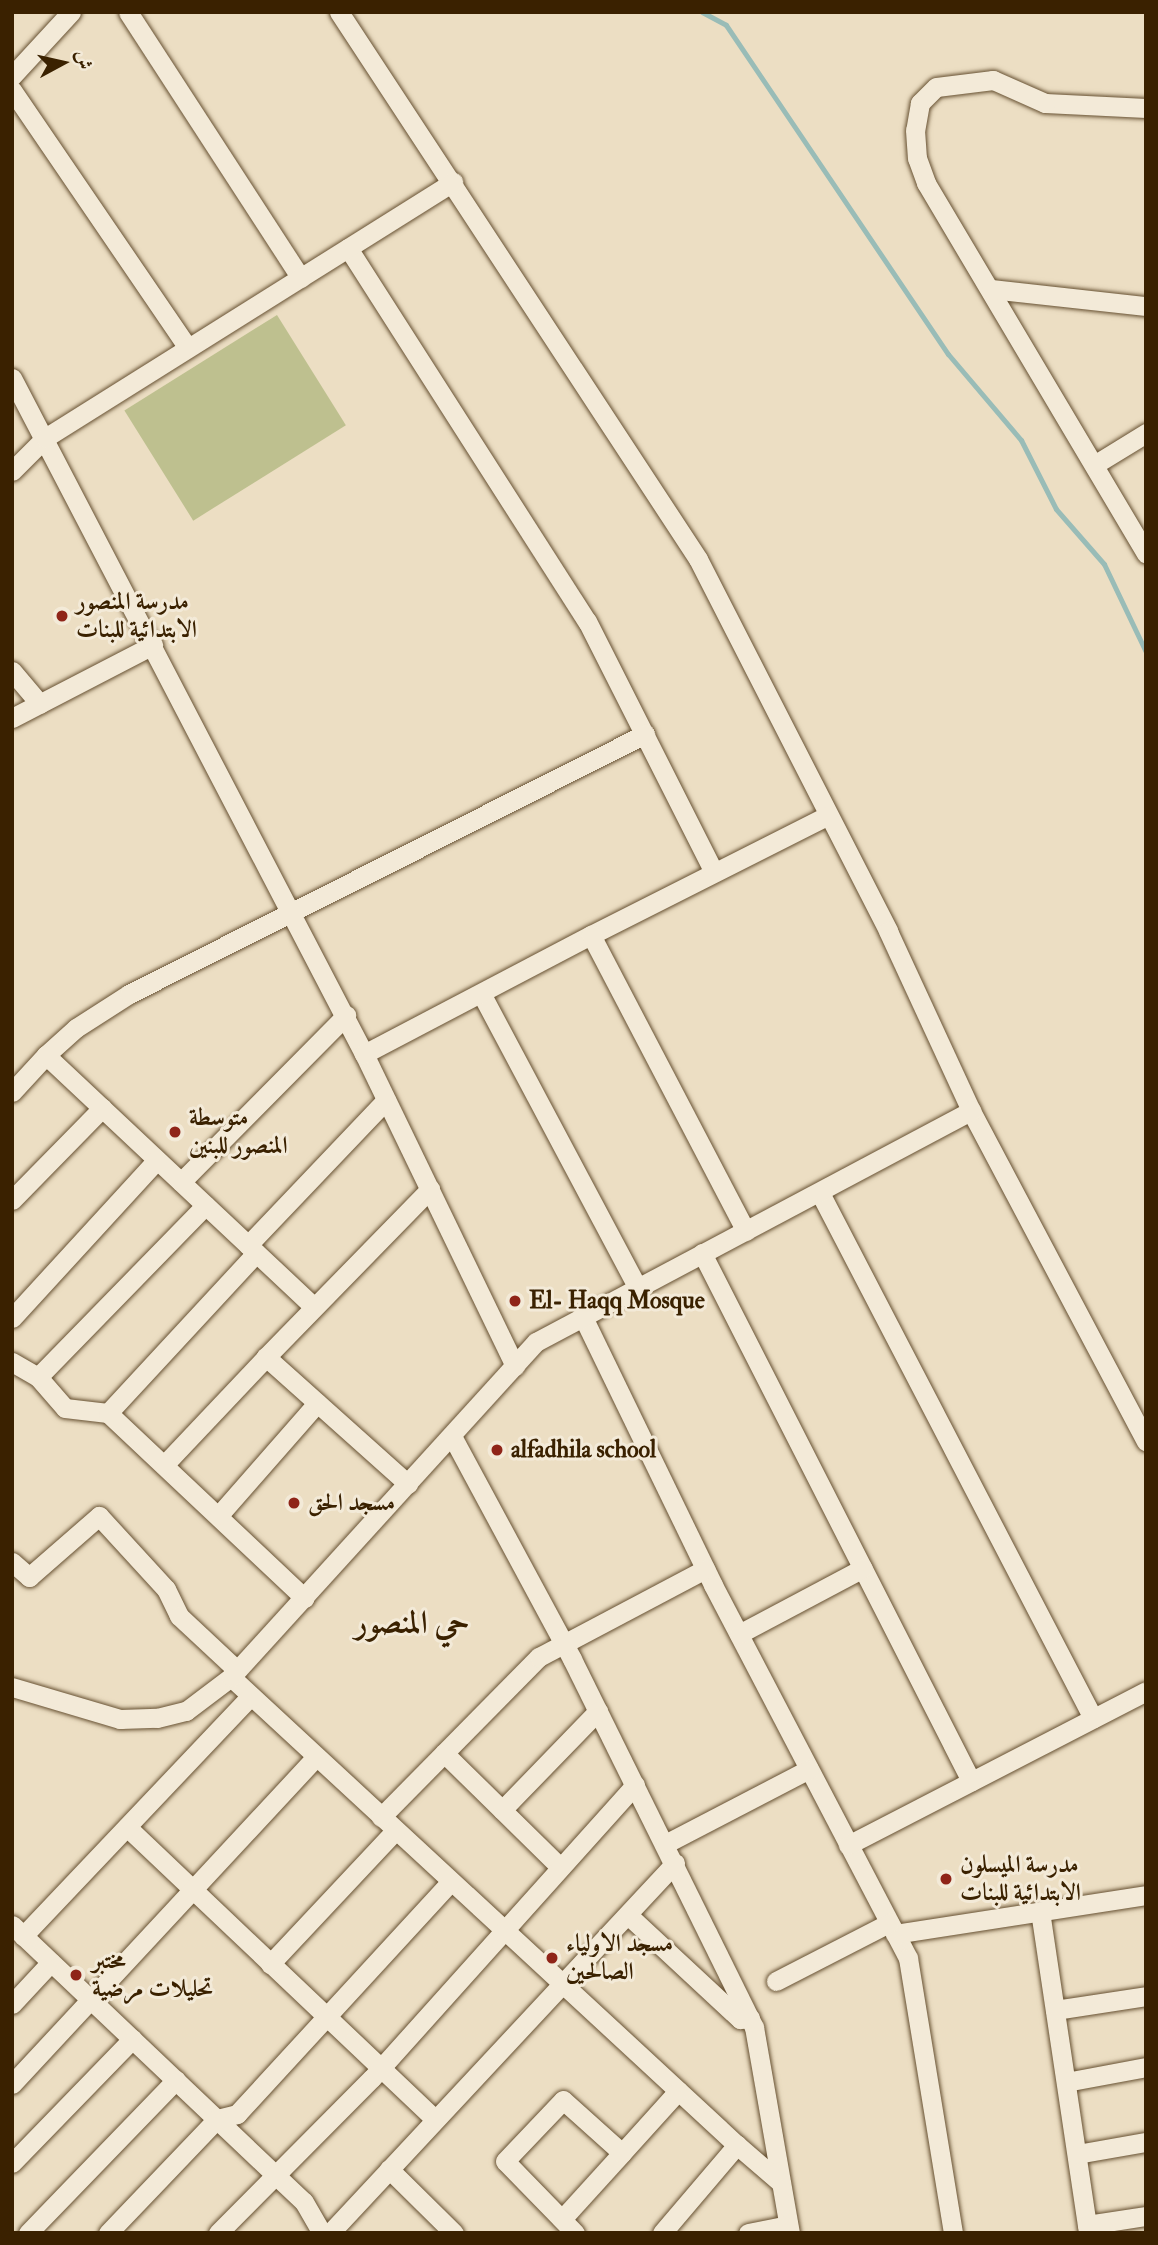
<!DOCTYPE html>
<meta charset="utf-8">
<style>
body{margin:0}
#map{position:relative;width:1158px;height:2245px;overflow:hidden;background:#ecdec3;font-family:"IM FELL Double Pica",Amiri,serif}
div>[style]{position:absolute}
.green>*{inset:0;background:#bec08f;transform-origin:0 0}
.stream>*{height:5px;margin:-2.5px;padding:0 2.5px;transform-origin:2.5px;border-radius:2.5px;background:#99bcb7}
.roads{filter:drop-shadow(0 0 2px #665031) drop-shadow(0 0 2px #665031)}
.street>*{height:19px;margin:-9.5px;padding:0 9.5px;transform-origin:9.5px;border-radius:9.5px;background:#f3ead8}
.dots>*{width:19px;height:19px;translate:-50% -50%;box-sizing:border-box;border:4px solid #f3ead8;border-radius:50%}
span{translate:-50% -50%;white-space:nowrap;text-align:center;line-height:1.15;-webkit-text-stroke:6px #f3ead8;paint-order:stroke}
.poi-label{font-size:24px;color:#3a2100;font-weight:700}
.left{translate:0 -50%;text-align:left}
.district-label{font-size:32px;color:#3a2100;font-weight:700}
.frame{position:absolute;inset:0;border:14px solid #3a2100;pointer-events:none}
.north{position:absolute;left:28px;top:28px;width:70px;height:70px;-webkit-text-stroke:5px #f3ead8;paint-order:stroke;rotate:82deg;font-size:19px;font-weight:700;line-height:28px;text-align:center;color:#3a2100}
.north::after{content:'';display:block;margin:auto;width:24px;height:32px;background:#3a2100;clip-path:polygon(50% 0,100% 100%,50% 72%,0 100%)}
</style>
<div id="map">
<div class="green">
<i style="left:277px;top:315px;width:130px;height:180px;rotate:58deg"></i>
</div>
<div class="stream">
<i style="left:702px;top:12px;width:27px;rotate:28deg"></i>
<i style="left:726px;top:25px;width:397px;rotate:56deg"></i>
<i style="left:948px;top:354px;width:113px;rotate:49.7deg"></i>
<i style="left:1021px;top:440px;width:77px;rotate:63.1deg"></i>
<i style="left:1056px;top:509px;width:73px;rotate:48.9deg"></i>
<i style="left:1104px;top:564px;width:98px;rotate:64.5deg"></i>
</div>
<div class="roads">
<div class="street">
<i style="left:128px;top:12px;width:317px;rotate:57deg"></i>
<i style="left:339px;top:12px;width:654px;rotate:56.72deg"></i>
<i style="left:698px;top:559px;width:418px;rotate:62.9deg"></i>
<i style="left:888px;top:931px;width:198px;rotate:65.2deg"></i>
<i style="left:971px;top:1111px;width:374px;rotate:62.1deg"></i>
<i style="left:12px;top:76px;width:87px;rotate:-47.3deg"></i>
<i style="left:12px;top:90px;width:312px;rotate:55.7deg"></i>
<i style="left:1146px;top:108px;width:101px;rotate:-177.2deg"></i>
<i style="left:1045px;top:103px;width:57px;rotate:-156.1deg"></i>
<i style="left:993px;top:80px;width:57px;rotate:173deg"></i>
<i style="left:936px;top:87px;width:23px;rotate:135deg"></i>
<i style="left:920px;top:103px;width:27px;rotate:100deg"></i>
<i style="left:915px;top:130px;width:28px;rotate:86deg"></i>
<i style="left:917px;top:158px;width:27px;rotate:70deg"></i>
<i style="left:926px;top:183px;width:431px;rotate:59.3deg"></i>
<i style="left:348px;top:248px;width:443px;rotate:57.4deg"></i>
<i style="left:587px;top:621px;width:281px;rotate:63.2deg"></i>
<i style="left:991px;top:289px;width:156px;rotate:6.3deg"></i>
<i style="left:12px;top:378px;width:762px;rotate:62.49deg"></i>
<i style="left:1094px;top:465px;width:61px;rotate:-31.6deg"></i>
<i style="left:12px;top:471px;width:47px;rotate:-45deg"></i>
<i style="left:45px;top:438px;width:482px;rotate:-32.1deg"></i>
<i style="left:12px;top:671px;width:43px;rotate:49.7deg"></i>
<i style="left:12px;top:718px;width:159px;rotate:-27.4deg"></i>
<i style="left:591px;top:935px;width:264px;rotate:-26.8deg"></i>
<i style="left:482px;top:995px;width:331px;rotate:62deg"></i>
<i style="left:12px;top:1092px;width:50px;rotate:-47.4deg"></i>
<i style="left:181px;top:1182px;width:235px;rotate:-45.3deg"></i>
<i style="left:820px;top:1193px;width:592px;rotate:62.53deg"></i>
<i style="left:12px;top:1200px;width:129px;rotate:-45.6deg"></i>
<i style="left:248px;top:1245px;width:200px;rotate:-46.4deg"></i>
<i style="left:702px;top:1253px;width:593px;rotate:63deg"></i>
<i style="left:314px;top:1307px;width:368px;rotate:-136.8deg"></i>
<i style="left:46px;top:1055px;width:40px;rotate:-42deg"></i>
<i style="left:76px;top:1028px;width:63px;rotate:-32.7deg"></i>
<i style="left:129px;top:994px;width:578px;rotate:-26.74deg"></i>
<i style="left:582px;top:1315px;width:300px;rotate:64.1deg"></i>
<i style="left:713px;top:1585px;width:421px;rotate:62.4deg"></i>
<i style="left:908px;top:1958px;width:279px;rotate:80.7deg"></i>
<i style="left:12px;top:1318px;width:214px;rotate:-47.5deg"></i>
<i style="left:12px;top:1362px;width:30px;rotate:30deg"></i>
<i style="left:38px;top:1377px;width:41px;rotate:48.9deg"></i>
<i style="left:65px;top:1408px;width:43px;rotate:6.6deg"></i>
<i style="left:108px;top:1413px;width:270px;rotate:43.3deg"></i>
<i style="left:515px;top:1366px;width:347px;rotate:-115.8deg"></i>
<i style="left:364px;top:1054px;width:256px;rotate:-27.7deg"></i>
<i style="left:591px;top:935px;width:334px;rotate:62.4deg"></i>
<i style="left:38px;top:1377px;width:240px;rotate:-45.7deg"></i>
<i style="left:108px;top:1413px;width:218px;rotate:-47.2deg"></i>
<i style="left:452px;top:1436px;width:253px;rotate:61.7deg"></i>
<i style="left:572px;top:1659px;width:411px;rotate:63.7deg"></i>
<i style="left:754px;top:2027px;width:209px;rotate:80.1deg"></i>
<i style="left:164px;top:1465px;width:149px;rotate:-46.6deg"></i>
<i style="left:408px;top:1484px;width:191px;rotate:-138.2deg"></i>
<i style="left:266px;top:1357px;width:235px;rotate:-45.7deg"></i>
<i style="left:219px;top:1515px;width:149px;rotate:-48.8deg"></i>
<i style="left:12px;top:1562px;width:23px;rotate:41deg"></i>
<i style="left:29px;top:1577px;width:93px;rotate:-41.1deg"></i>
<i style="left:99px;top:1516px;width:99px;rotate:47.5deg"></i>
<i style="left:166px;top:1589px;width:30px;rotate:64deg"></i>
<i style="left:179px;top:1616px;width:79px;rotate:43deg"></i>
<i style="left:739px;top:1634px;width:140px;rotate:-28deg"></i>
<i style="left:231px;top:1677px;width:689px;rotate:42.77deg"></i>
<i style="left:12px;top:1687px;width:113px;rotate:16.5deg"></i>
<i style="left:120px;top:1719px;width:37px;rotate:-2deg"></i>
<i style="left:157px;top:1718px;width:30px;rotate:-14deg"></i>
<i style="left:186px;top:1711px;width:56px;rotate:-37.1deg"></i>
<i style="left:231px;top:1677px;width:453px;rotate:-47.7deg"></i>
<i style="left:536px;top:1342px;width:493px;rotate:-28deg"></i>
<i style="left:444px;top:1753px;width:163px;rotate:44.5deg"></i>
<i style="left:502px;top:1810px;width:138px;rotate:-45.9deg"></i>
<i style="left:381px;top:1817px;width:225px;rotate:-45.4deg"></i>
<i style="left:539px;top:1657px;width:188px;rotate:-27.9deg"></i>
<i style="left:127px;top:1827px;width:424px;rotate:43.5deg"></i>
<i style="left:665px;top:1844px;width:162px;rotate:-27.5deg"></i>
<i style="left:848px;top:1845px;width:335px;rotate:-27.3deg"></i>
<i style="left:1040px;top:1911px;width:326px;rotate:81.5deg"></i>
<i style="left:628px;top:1915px;width:153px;rotate:42.9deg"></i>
<i style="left:740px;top:2019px;width:10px;rotate:-6deg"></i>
<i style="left:12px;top:1925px;width:402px;rotate:43.5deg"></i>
<i style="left:304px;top:2202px;width:36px;rotate:60deg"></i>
<i style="left:895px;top:1934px;width:254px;rotate:-8.8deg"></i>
<i style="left:23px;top:1936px;width:331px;rotate:-46.5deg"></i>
<i style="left:270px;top:1964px;width:183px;rotate:-46.8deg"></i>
<i style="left:776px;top:1981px;width:127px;rotate:-27.2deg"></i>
<i style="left:12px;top:2004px;width:57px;rotate:-47.1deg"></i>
<i style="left:1055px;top:2010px;width:92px;rotate:-8.7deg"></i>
<i style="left:1066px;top:2082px;width:81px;rotate:-10.6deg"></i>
<i style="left:12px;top:2084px;width:446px;rotate:-47.1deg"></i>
<i style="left:1077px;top:2154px;width:70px;rotate:-9.9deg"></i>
<i style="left:12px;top:2163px;width:173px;rotate:-45.9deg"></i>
<i style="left:389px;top:2169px;width:91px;rotate:44.6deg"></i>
<i style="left:562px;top:2219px;width:89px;rotate:-47.7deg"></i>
<i style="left:1087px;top:2225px;width:60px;rotate:-8.7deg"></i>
<i style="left:28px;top:2233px;width:213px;rotate:-46deg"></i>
<i style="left:108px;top:2233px;width:158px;rotate:-46.3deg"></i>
<i style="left:217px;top:2119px;width:21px;rotate:-14deg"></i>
<i style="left:237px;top:2114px;width:315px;rotate:-47.4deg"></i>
<i style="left:218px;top:2233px;width:218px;rotate:-45.2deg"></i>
<i style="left:372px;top:2078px;width:394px;rotate:-48.1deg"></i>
<i style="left:330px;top:2233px;width:506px;rotate:-47deg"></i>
<i style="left:575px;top:2233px;width:100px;rotate:-134.2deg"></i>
<i style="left:505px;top:2161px;width:84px;rotate:-46.4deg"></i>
<i style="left:563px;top:2100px;width:79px;rotate:41.9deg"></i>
<i style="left:622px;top:2153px;width:84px;rotate:-47.9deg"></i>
<i style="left:662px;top:2233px;width:116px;rotate:-49.6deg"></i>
<i style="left:737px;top:2145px;width:58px;rotate:40.8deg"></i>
<i style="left:748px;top:2233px;width:41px;rotate:-11.3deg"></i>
</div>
</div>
<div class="dots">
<i style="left:62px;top:616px;background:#8f2418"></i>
<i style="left:175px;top:1132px;background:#8f2418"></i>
<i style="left:515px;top:1301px;background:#8f2418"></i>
<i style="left:497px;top:1450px;background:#8f2418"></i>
<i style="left:294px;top:1503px;background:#8f2418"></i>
<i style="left:946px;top:1879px;background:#8f2418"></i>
<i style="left:552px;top:1958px;background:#8f2418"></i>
<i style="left:76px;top:1975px;background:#8f2418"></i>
</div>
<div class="poi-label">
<span class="left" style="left:76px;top:616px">مدرسة المنصور<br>الابتدائية للبنات</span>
<span class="left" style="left:189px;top:1132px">متوسطة<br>المنصور للبنين</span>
<span class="left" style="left:529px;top:1301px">El- Haqq Mosque</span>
<span class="left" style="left:511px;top:1450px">alfadhila school</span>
<span class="left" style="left:308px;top:1503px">مسجد الحق</span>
<span class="left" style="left:960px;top:1879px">مدرسة الميسلون<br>الابتدائية للبنات</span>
<span class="left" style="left:566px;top:1958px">مسجد الاولياء<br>الصالحين</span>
<span class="left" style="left:92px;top:1975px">مختبر<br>تحليلات مرضية</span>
</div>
<div class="district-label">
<span style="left:412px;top:1623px">حي المنصور</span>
</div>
<div class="frame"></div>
<div class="north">ش</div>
</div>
